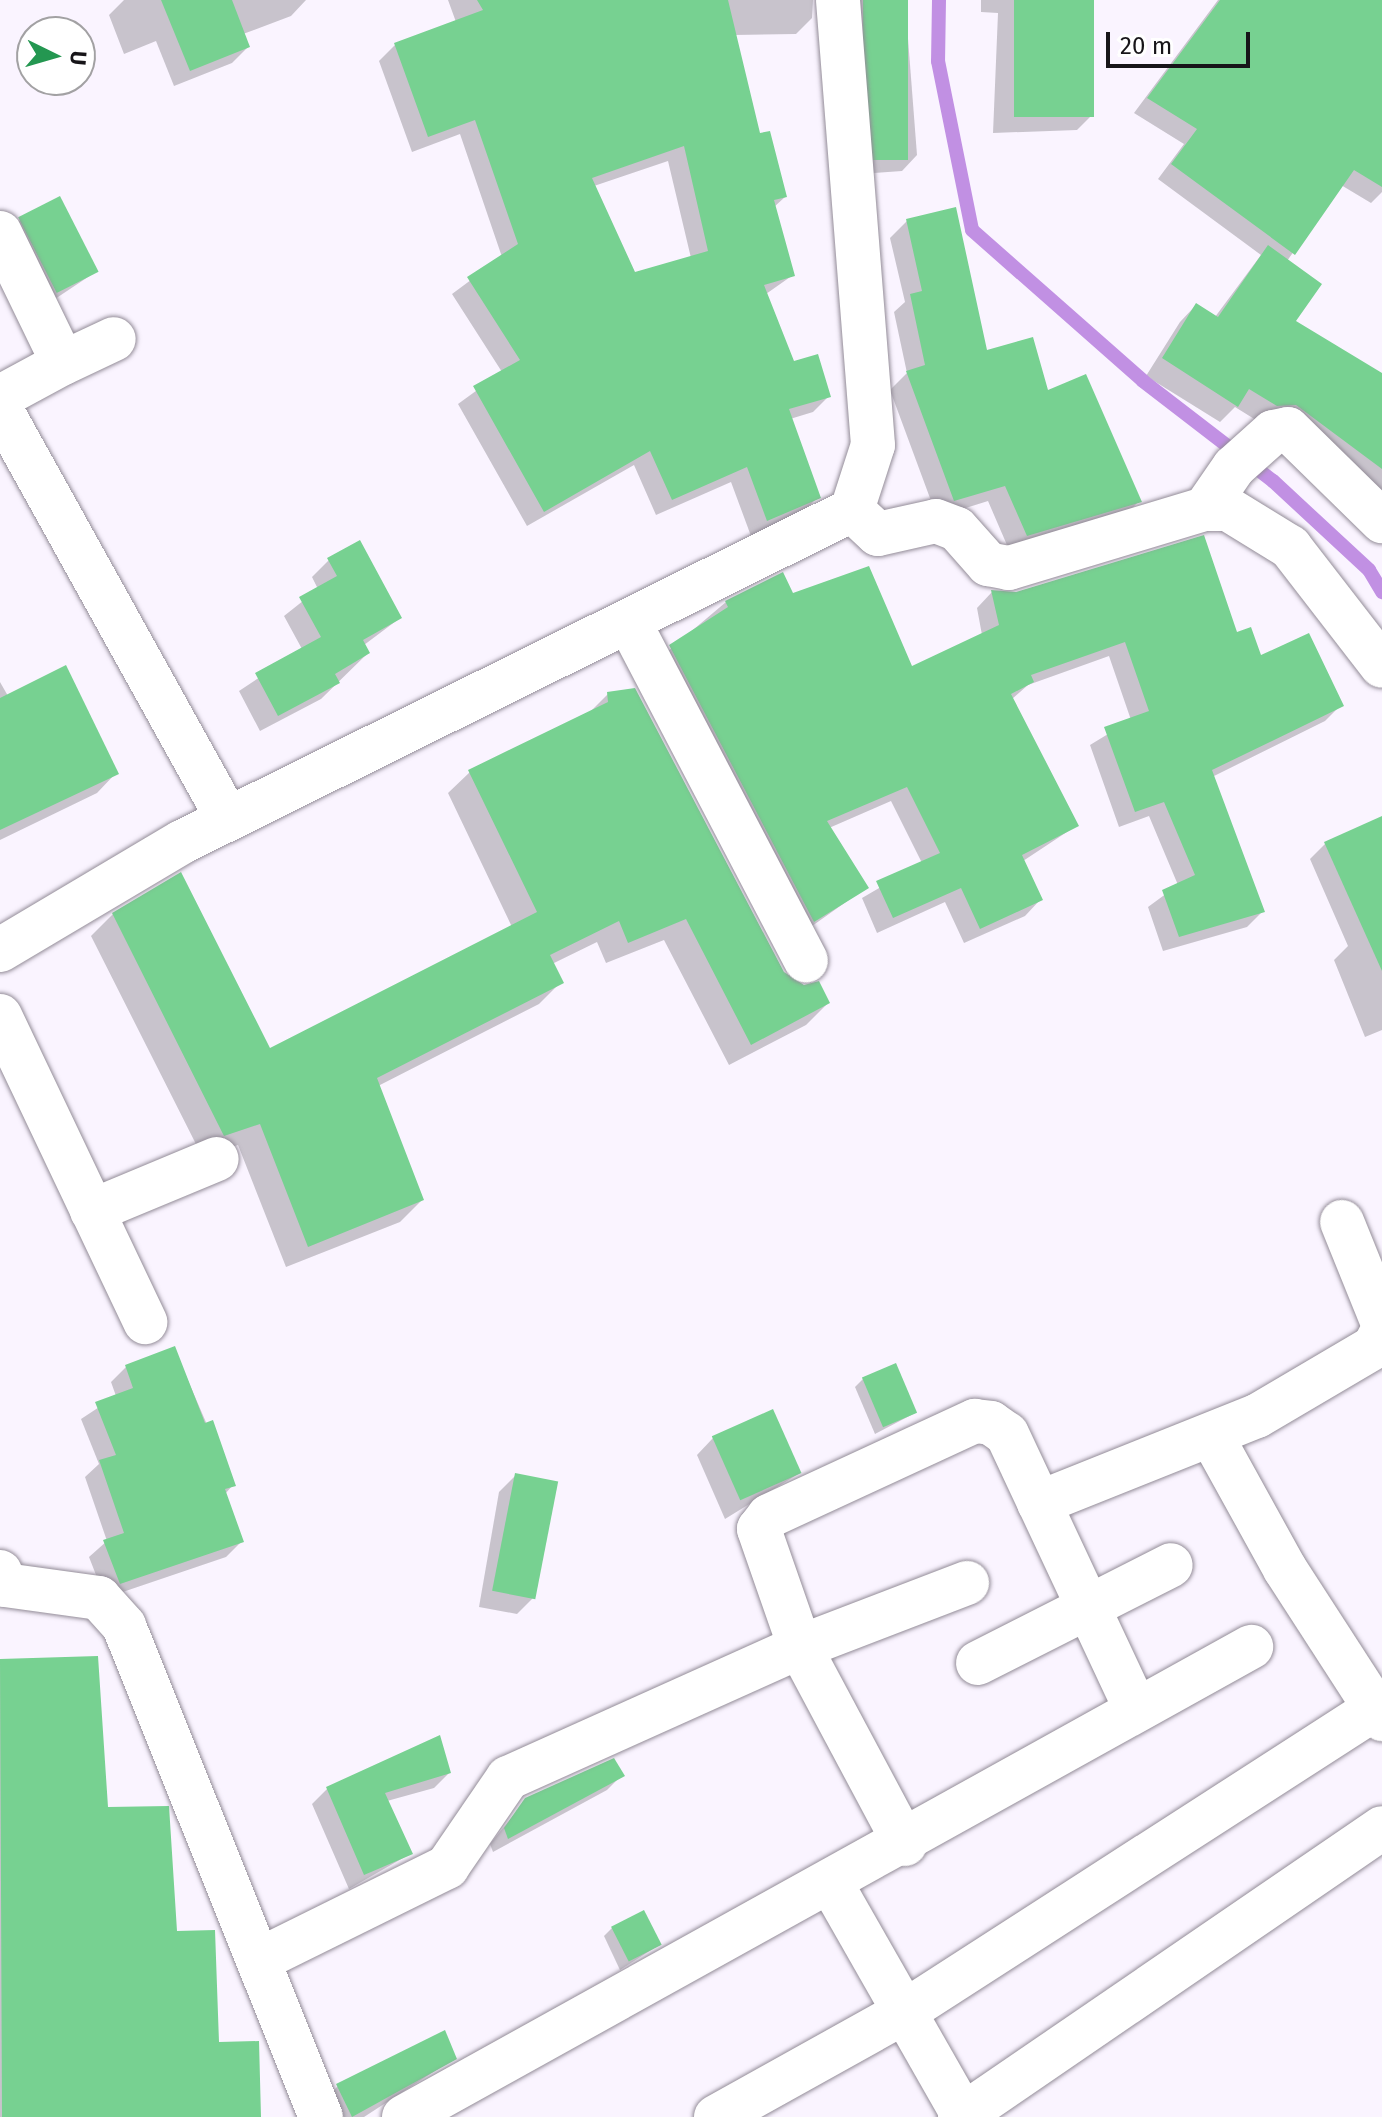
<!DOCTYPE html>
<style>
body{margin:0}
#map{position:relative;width:1382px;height:2117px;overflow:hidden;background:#faf4ff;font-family:"Fira Sans",sans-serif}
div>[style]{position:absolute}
.shadow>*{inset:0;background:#0003}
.stream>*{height:14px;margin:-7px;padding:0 7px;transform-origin:7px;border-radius:7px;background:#c190e3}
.building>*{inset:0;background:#77d191;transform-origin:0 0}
.roads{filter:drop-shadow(0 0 2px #938c98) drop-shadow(0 0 2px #938c98)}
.street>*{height:44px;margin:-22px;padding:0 22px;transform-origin:22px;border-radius:22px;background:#fff}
.secondary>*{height:44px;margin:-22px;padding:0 22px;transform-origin:22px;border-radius:22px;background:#fff}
span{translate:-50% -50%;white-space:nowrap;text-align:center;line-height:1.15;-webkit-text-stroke:8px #fff;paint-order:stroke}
.north{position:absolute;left:16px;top:16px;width:80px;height:80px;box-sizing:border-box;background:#fff;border:2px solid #a2a1a3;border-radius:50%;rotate:95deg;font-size:22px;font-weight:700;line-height:32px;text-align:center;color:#171519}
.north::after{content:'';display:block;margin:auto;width:28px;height:36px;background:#249751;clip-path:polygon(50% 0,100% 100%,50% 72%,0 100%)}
.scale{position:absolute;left:1106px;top:32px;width:144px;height:36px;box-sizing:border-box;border:4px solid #171519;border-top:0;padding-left:10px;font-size:24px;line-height:28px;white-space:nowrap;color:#171519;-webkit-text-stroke:6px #fff;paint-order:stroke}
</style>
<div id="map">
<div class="shadow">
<i style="clip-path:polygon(124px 0,306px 0,291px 16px,243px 34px,248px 47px,232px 63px,174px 86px,156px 41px,124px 54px,109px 15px)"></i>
<i style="clip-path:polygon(evenodd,448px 0,813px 0,812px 18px,796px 34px,734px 35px,758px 136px,785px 197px,774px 207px,793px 275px,766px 294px,793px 364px,829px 396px,813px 412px,790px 419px,818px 497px,802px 513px,751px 536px,731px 482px,656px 515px,634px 465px,527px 526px,458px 404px,502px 372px,452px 294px,502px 257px,460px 134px,412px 152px,379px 61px,395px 45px,456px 22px,448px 0,668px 161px,691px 258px,634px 274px,594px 186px,668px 161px)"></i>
<i style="clip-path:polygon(838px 0,905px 0,917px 155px,902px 171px,860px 174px)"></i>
<i style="clip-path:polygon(981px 0,1086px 0,1094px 113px,1077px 130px,993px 133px,998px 13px,981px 12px)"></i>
<i style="clip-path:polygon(1218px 0,1382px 0,1382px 192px,1371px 203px,1341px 185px,1287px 261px,1293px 321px,1382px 385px,1382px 498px,1235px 407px,1220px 422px,1146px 376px,1180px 322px,1196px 305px,1215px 317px,1261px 255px,1158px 179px,1184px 144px,1134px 113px)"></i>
<i style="clip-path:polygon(20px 220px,97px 271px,40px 309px,4px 236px)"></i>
<i style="clip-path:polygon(907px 221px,985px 353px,1139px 501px,1123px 518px,1010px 552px,988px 501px,937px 517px,890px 390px,907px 373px,894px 312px,905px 302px,890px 238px)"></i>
<i style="clip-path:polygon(329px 560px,400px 618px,364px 645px,368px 653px,321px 699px,260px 731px,239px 691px,302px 649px,284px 616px,318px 589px,312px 577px)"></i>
<i style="clip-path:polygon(992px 592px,1236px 634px,1260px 658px,1341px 705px,1325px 721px,1212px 777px,1263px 911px,1247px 927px,1163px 951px,1148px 907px,1178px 885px,1149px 816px,1119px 827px,1090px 745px,1131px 720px,1109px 656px,1028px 685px,1012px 699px,1076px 826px,1023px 861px,1040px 900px,1025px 916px,964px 943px,945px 902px,877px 933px,862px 898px,922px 863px,891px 801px,829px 828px,867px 887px,798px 936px,655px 662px,726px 602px,792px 595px,911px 669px,982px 635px,977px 608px)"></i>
<i style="clip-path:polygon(0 682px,8px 696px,116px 773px,97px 793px,0 840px)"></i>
<i style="clip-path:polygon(608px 694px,782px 973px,828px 1003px,806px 1025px,729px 1065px,664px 940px,606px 963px,597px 942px,552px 964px,561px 982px,539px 1004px,378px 1086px,422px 1200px,400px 1222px,286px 1267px,238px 1145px,202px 1156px,91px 936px,113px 914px,269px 1050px,512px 927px,448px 793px,470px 772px,587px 715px)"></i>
<i style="clip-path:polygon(1382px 818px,1382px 1030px,1365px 1037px,1334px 960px,1348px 946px,1310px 859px,1326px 843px)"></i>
<i style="clip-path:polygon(174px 1348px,233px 1485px,225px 1494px,241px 1542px,226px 1557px,105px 1598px,89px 1557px,107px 1541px,85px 1477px,99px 1464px,81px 1419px,116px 1396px,111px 1382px,126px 1367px)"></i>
<i style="clip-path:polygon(863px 1379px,915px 1413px,875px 1434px,855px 1387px)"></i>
<i style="clip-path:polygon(713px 1438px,800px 1473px,725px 1519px,697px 1455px)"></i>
<i style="clip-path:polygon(516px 1475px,534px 1597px,517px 1614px,479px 1607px,499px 1492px)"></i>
<i style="clip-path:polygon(96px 1658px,106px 1809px,175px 1933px,217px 2044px,259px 2117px,0 2117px,0 1660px)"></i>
<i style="clip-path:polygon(439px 1738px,449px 1773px,434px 1788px,387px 1801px,410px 1854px,349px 1889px,312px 1804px,327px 1789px)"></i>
<i style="clip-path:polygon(622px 1775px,607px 1790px,493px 1852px,490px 1844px,526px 1800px)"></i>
<i style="clip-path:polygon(612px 1928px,659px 1945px,620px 1970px,604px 1936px)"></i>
<i style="clip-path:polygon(455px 2058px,364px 2117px,328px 2117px,321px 2103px,338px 2086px)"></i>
</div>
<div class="stream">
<i style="left:939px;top:0;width:61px;rotate:90.9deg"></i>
<i style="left:938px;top:61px;width:172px;rotate:78.6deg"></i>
<i style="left:972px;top:230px;width:228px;rotate:41.4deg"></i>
<i style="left:1143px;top:381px;width:164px;rotate:37.6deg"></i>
<i style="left:1273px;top:481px;width:131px;rotate:42.8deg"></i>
<i style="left:1369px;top:570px;width:26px;rotate:59deg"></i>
</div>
<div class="building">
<i style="clip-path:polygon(161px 0,232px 0,250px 47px,190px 71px)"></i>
<i style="clip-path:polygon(evenodd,477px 0,728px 0,760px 133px,770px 131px,787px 197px,774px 200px,795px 276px,764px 285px,794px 361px,818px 354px,831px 397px,789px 409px,821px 498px,767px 521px,747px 467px,672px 500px,650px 451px,544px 512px,473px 386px,520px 360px,467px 277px,518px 244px,475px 120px,428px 137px,394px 43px,483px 10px,477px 0,684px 146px,708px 251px,635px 272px,592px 178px,684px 146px)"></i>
<i style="left:863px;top:0;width:45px;height:160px"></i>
<i style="left:1014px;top:0;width:80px;height:117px"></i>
<i style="clip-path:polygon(1220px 0,1382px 0,1382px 187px,1354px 170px,1295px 255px,1171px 164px,1197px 129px,1147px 98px)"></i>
<i style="left:60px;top:196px;width:85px;height:47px;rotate:63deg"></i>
<i style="clip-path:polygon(956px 207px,987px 350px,1033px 337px,1048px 390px,1086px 374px,1142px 502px,1027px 536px,1005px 486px,954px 501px,906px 371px,925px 365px,910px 294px,922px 291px,906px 219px)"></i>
<i style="clip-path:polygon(1268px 245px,1322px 284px,1296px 321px,1382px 373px,1382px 469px,1296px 405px,1277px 406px,1249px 389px,1238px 407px,1162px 358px,1196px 303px,1218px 317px)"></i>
<i style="clip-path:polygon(1204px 535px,1237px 632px,1251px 627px,1261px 655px,1309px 633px,1344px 706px,1212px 770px,1265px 912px,1179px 937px,1162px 890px,1195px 875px,1164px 802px,1135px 812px,1104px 727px,1149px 711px,1125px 642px,1031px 675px,1034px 682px,1011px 694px,1079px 826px,1022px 855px,1043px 900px,980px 929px,961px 888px,893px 918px,876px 881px,940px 853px,907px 787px,827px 821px,869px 888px,814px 922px,669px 645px,728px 607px,725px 601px,783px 572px,793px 593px,869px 566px,912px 666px,999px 625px,991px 590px,1016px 592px)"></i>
<i style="clip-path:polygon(360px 540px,402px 618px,363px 640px,370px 653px,335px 674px,340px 683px,278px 716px,255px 673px,321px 637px,299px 597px,337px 576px,327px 558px)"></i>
<i style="clip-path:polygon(66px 665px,119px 774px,0 830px,0 698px)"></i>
<i style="clip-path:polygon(635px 688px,784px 972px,804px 985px,819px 981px,830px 1003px,751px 1045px,686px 919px,628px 943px,619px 921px,550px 955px,564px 983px,377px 1078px,424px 1200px,308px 1247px,260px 1124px,224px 1136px,112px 913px,181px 872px,270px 1048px,537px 912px,468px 770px,608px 702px,607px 692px)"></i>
<i style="clip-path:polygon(1382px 816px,1382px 971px,1324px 842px)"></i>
<i style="clip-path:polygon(175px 1346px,205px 1423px,213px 1420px,236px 1486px,225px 1489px,244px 1542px,120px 1584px,103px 1540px,124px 1533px,99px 1460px,116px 1455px,95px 1402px,133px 1388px,125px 1365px)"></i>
<i style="left:896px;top:1363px;width:54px;height:37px;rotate:67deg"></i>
<i style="left:773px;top:1409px;width:70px;height:67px;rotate:66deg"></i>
<i style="left:515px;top:1473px;width:44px;height:120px;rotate:11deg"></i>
<i style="clip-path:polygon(98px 1656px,108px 1807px,169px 1806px,177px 1931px,215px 1930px,219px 2042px,259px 2041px,261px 2117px,2px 2117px,0 1659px)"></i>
<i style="clip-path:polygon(440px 1735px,451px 1773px,385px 1793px,413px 1854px,364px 1875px,326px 1787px)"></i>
<i style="clip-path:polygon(614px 1758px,625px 1776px,508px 1839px,504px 1828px,525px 1798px)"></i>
<i style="left:644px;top:1910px;width:39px;height:37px;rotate:63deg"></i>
<i style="clip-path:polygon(445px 2030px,457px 2059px,352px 2117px,336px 2084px)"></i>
</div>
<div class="roads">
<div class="street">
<i style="left:0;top:233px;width:144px;rotate:64.1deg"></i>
<i style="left:63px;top:363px;width:72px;rotate:151.6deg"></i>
<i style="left:63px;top:363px;width:56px;rotate:-25.2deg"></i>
<i style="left:0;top:408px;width:470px;rotate:61deg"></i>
<i style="left:1205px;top:509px;width:51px;rotate:-55.4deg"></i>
<i style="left:1234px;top:467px;width:52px;rotate:-41.9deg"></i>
<i style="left:1273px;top:432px;width:15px;rotate:-11deg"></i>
<i style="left:1288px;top:429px;width:132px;rotate:44.4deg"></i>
<i style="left:852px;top:510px;width:35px;rotate:43deg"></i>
<i style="left:878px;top:534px;width:59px;rotate:-12.6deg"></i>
<i style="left:936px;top:521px;width:22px;rotate:21deg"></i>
<i style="left:957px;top:529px;width:47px;rotate:48.5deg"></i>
<i style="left:988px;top:564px;width:21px;rotate:11deg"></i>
<i style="left:1009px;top:568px;width:205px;rotate:-16.8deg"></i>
<i style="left:1205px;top:509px;width:23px"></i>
<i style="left:1228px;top:509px;width:73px;rotate:31.5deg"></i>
<i style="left:1290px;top:547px;width:150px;rotate:52.3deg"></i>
<i style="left:629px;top:622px;width:382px;rotate:62.4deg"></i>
<i style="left:0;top:1016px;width:339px;rotate:64.6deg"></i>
<i style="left:92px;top:1211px;width:135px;rotate:-22.6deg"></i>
<i style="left:1342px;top:1222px;width:107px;rotate:68deg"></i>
<i style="left:1211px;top:1435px;width:153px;rotate:61.1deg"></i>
<i style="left:1285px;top:1569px;width:179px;rotate:57.1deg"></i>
<i style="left:1039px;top:1503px;width:235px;rotate:-21.8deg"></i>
<i style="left:1257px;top:1416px;width:136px;rotate:-30.5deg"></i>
<i style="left:1374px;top:1347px;width:17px;rotate:-62deg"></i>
<i style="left:978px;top:1663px;width:216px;rotate:-26.9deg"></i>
<i style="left:905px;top:1844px;width:223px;rotate:-118.1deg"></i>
<i style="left:800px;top:1647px;width:125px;rotate:-109.2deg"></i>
<i style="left:759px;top:1529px;width:16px;rotate:-52deg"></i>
<i style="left:769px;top:1516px;width:227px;rotate:-24.8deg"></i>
<i style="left:975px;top:1421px;width:16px;rotate:7deg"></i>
<i style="left:991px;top:1423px;width:19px;rotate:35deg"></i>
<i style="left:1007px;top:1434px;width:304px;rotate:64.9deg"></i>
<i style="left:832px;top:1885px;width:265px;rotate:60.3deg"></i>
<i style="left:261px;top:1959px;width:208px;rotate:-26.3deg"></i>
<i style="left:447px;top:1867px;width:108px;rotate:-55.6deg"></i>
<i style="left:508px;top:1778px;width:320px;rotate:-24.2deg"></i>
<i style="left:800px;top:1647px;width:179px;rotate:-21deg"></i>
<i style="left:404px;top:2117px;width:969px;rotate:-29.03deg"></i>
<i style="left:716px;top:2117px;width:212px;rotate:-29.1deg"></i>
<i style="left:901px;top:2014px;width:572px;rotate:-32.8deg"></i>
<i style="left:960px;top:2117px;width:511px;rotate:-34.4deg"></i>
</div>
<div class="secondary">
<i style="left:0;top:950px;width:212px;rotate:-30.7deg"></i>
<i style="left:182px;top:842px;width:748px;rotate:-26.36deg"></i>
<i style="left:852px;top:510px;width:68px;rotate:-72.1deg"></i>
<i style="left:873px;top:445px;width:446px;rotate:-94.5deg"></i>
<i style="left:0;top:1572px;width:14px;rotate:69deg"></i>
<i style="left:5px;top:1585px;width:95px;rotate:7.9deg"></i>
<i style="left:99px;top:1598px;width:38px;rotate:48deg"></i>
<i style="left:124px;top:1626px;width:529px;rotate:68.14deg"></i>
</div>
</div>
<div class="north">U</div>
<div class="scale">20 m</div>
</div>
